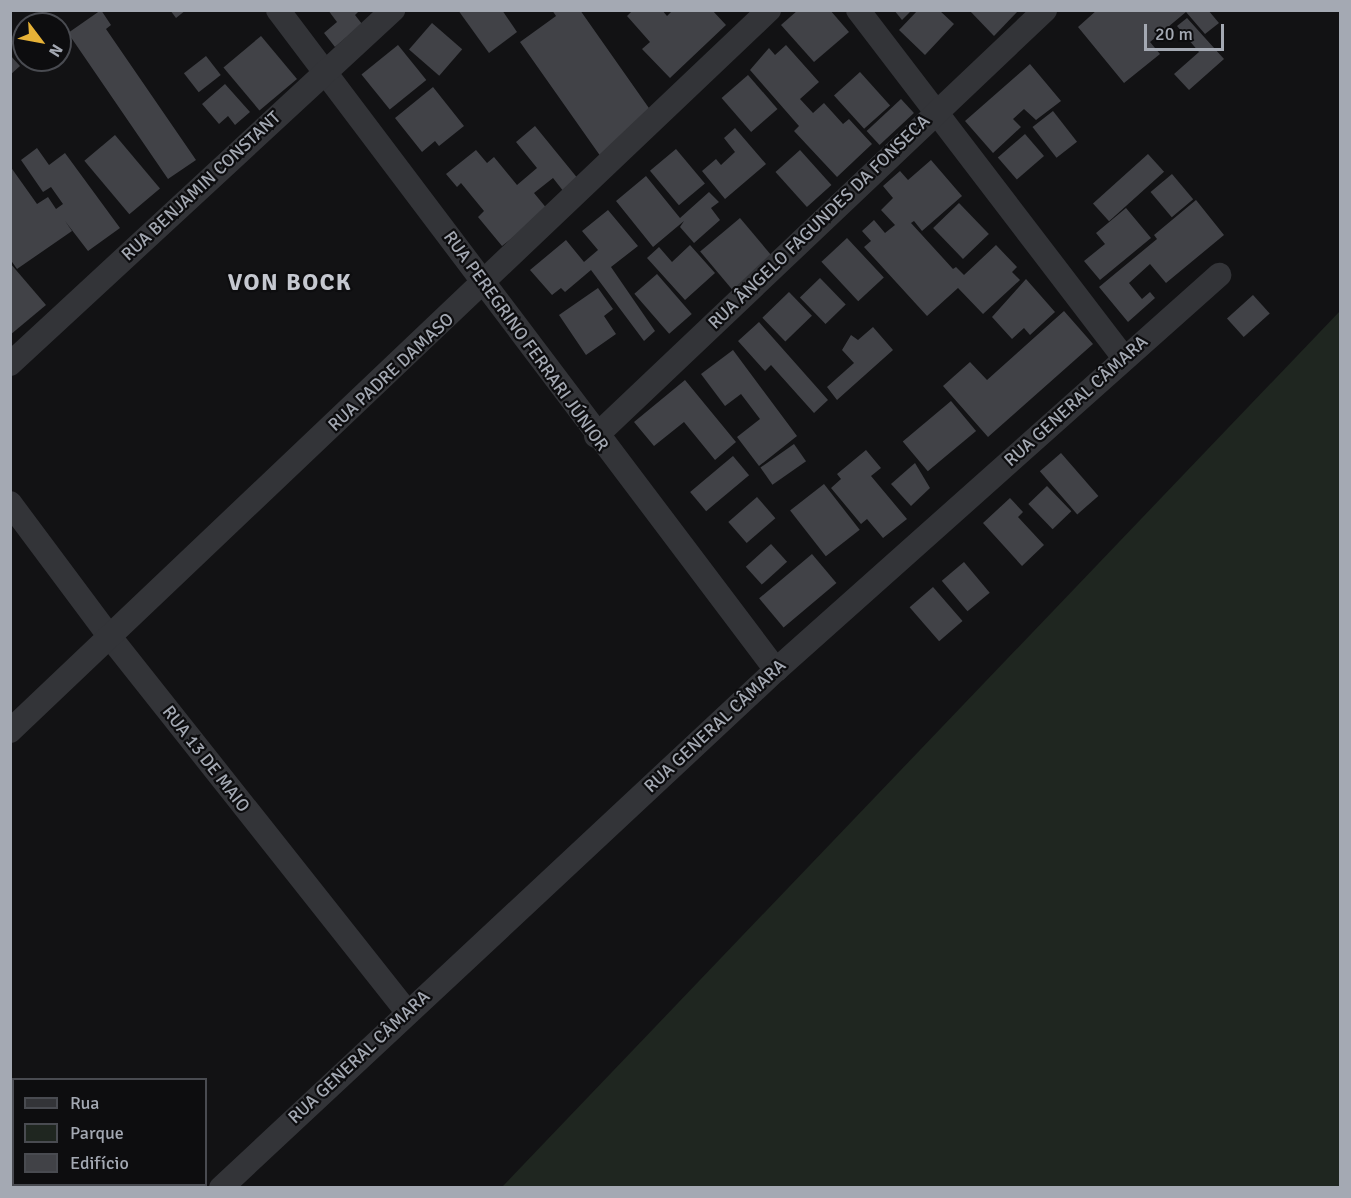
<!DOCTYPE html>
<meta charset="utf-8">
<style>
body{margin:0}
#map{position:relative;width:1351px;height:1198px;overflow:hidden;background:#121214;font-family:Signika,sans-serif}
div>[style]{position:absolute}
.green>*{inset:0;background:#1f2620}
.building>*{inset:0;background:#414247;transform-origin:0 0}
.minor>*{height:24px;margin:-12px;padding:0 12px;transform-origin:12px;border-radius:12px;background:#333438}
span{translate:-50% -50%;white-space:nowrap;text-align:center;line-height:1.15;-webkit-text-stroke:4.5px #0d0d0f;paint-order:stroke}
.street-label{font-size:18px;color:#a4a9b3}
.district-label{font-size:24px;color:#c5c8d0;font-weight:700;letter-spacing:1.5px}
.frame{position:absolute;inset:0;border:12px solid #a4a9b3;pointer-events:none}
.legend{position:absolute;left:12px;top:1078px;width:195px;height:108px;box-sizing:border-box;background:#0d0d0f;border:2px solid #494b51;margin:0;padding:8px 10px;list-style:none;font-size:18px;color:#a4a9b3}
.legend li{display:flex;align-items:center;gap:12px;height:30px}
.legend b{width:30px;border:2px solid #494b51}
.north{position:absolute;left:12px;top:12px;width:60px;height:60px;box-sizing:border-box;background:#0d0d0f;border:2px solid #494b51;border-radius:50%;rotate:122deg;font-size:16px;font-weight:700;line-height:24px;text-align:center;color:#a4a9b3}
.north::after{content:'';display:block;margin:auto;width:21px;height:27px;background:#e7b237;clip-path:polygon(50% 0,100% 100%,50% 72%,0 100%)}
.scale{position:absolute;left:1144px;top:24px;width:80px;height:27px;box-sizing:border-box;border:3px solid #a4a9b3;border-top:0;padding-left:8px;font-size:18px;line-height:21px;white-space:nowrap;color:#a4a9b3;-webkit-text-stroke:4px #0d0d0f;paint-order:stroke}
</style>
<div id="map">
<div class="green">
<i style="clip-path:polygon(1340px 311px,1340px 1187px,502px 1187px)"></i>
</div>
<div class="building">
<i style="clip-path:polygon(101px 10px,111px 25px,106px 29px,196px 160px,168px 179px,68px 33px)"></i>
<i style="clip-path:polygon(170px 10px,186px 10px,176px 18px)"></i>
<i style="clip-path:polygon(328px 10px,360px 10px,355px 15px,362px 24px,335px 47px,324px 33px,337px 22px)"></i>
<i style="clip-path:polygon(458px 10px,502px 10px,517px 32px,489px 53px)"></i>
<i style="clip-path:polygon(552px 10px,580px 10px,651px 111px,601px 157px,520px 42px,556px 16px)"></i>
<i style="clip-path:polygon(633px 10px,662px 10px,667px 16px,673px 10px,712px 10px,726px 25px,670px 78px,642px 49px,650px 42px,627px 16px)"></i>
<i style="clip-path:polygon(798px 10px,830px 10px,849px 32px,814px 62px,781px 25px)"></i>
<i style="clip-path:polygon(894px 10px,912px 10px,902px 20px)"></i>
<i style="clip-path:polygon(918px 10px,939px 10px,954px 24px,925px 55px,899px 30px)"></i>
<i style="clip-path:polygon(969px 10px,1019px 10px,994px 36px)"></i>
<i style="clip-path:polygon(1097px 10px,1208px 10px,1219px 23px,1205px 34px,1186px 12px,1150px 42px,1160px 54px,1124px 83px,1078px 27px)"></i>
<i style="clip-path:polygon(1187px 18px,1224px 59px,1189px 90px,1174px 74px,1199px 52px,1177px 26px)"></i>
<i style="left:432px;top:23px;width:40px;height:35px;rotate:41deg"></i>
<i style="left:261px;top:36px;width:56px;height:49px;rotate:50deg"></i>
<i style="left:398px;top:45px;width:45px;height:47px;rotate:51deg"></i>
<i style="clip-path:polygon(786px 45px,819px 82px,800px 99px,813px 113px,824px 103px,843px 124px,849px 119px,872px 144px,837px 177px,794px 131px,799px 126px,750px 70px,769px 48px,775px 55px)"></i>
<i style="clip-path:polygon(10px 55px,20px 66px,10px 75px)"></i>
<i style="left:206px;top:56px;width:24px;height:28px;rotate:52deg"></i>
<i style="clip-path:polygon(1030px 64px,1061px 101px,1036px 120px,1024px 109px,1013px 119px,1021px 127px,993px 153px,965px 121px)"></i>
<i style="left:860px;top:72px;width:45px;height:35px;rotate:48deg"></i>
<i style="left:748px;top:75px;width:45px;height:35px;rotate:49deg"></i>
<i style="clip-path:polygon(225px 84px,250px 112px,235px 125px,228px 116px,219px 124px,202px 104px)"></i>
<i style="clip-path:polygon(433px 87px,464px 126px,439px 146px,435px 141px,422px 152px,395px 118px)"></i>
<i style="left:901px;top:99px;width:19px;height:47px;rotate:47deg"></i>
<i style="left:1053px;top:111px;width:39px;height:26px;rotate:52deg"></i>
<i style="clip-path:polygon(535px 126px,579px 180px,564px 192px,553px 178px,534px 193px,548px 210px,502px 246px,478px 217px,484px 211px,461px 183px,457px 187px,446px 174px,476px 150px,487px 163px,494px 157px,517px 185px,537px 168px,516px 142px)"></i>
<i style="clip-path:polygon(735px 128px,766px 164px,725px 199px,702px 171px,716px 159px,721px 165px,735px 152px,724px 138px)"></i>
<i style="left:1025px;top:134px;width:29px;height:36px;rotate:49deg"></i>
<i style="left:115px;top:135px;width:70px;height:40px;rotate:50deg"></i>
<i style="clip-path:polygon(37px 148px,49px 165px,65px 153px,120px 228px,88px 251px,65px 221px,72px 231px,17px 269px,10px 259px,10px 166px,37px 204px,48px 197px,56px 209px,63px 204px,51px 187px,43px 192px,21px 160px)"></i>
<i style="left:676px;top:149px;width:45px;height:34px;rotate:50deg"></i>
<i style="left:800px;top:150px;width:47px;height:33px;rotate:48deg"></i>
<i style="left:1148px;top:154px;width:24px;height:74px;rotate:48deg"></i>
<i style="clip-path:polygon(931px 160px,962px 196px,922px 231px,914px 221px,911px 223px,953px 269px,956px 267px,964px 275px,996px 245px,1017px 267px,1012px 272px,1020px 280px,983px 314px,958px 288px,927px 316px,864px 247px,871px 241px,862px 231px,874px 220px,885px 233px,895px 225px,881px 210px,893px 198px,883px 186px,900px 171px,908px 180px)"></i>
<i style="left:1172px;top:174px;width:33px;height:28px;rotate:50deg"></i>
<i style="clip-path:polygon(646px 176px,680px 218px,709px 192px,719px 202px,711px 208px,720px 220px,694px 243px,680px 227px,684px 221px,653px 247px,616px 201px)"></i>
<i style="clip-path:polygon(1196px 200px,1224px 235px,1166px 283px,1150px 264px,1129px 283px,1142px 299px,1150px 292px,1155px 298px,1128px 322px,1099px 287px,1157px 239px,1154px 235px)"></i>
<i style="left:959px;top:203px;width:43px;height:36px;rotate:46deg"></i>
<i style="clip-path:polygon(1126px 208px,1151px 238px,1100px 280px,1084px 261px,1105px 244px,1096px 233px)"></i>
<i style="clip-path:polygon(608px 210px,638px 246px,611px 267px,655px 331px,644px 341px,591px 270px,565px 292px,561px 288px,552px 295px,530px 270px,566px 240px,584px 262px,598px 250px,582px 231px)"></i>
<i style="left:740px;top:218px;width:52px;height:52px;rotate:50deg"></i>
<i style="left:847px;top:238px;width:54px;height:35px;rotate:47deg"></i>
<i style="clip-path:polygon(690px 245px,715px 273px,685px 300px,647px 258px,659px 247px,672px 262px)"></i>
<i style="clip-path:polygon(10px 263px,46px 305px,10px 335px)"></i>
<i style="left:657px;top:274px;width:53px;height:30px;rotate:49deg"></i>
<i style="left:820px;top:278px;width:37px;height:28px;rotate:46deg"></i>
<i style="clip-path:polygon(1026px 279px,1055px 312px,1030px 335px,1024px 328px,1012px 339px,992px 317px)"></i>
<i style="clip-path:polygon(598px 288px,613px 309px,604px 316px,616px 334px,586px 355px,559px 315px)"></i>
<i style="left:789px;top:292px;width:33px;height:37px;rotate:46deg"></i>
<i style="left:1253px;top:295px;width:25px;height:35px;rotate:48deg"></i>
<i style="clip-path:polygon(1064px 311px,1093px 344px,988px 437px,943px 386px,970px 362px,987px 380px)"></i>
<i style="clip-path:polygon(759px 322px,828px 400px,814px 413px,771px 365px,765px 371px,738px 341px)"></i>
<i style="clip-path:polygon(873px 327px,893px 350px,837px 400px,827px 387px,854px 363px,842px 350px,851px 335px,858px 340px)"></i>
<i style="clip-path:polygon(733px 350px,797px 436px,759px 466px,737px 437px,760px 419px,741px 394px,725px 406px,701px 374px)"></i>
<i style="clip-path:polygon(685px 380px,736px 442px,715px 460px,684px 422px,654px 446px,634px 422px)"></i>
<i style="left:951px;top:401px;width:39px;height:63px;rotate:50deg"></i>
<i style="left:794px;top:444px;width:21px;height:41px;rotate:55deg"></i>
<i style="clip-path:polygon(866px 450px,881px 468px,871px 476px,907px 519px,883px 538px,867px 519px,861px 524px,831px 488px,841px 479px,837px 474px)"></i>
<i style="left:1061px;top:453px;width:57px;height:28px;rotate:49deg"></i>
<i style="left:733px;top:456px;width:25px;height:56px;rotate:50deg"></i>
<i style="clip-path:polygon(915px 463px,930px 488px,911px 506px,891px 484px)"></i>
<i style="left:824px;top:484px;width:58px;height:43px;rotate:52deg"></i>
<i style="left:1047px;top:486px;width:35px;height:26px;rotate:46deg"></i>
<i style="left:757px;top:497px;width:28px;height:38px;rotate:49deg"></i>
<i style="clip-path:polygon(1010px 498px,1023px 512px,1018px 517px,1044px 545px,1022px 566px,983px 523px)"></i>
<i style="left:771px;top:544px;width:24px;height:34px;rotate:48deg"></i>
<i style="left:812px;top:554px;width:38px;height:69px;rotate:50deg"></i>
<i style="left:964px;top:562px;width:40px;height:29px;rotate:50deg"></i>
<i style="left:933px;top:587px;width:45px;height:31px;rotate:49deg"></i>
</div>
<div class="minor">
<i style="left:278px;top:10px;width:827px;rotate:52.96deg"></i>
<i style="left:858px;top:10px;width:438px;rotate:52.6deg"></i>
<i style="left:10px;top:364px;width:522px;rotate:-42.75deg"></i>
<i style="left:596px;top:436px;width:619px;rotate:-43.49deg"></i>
<i style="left:10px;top:503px;width:167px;rotate:53.3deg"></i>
<i style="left:110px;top:637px;width:478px;rotate:51.6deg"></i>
<i style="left:10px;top:731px;width:1047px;rotate:-43.53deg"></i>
<i style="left:221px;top:1188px;width:759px;rotate:-43.03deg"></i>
<i style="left:776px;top:670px;width:594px;rotate:-41.72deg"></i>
</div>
<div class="street-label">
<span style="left:201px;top:186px;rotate:-43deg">RUA BENJAMIN CONSTANT</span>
<span style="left:819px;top:222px;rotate:-44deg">RUA ÂNGELO FAGUNDES DA FONSECA</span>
<span style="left:526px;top:341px;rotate:54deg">RUA PEREGRINO FERRARI JÚNIOR</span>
<span style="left:391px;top:372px;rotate:-43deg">RUA PADRE DAMASO</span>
<span style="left:1076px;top:401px;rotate:-42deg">RUA GENERAL CÂMARA</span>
<span style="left:715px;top:726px;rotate:-43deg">RUA GENERAL CÂMARA</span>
<span style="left:206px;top:759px;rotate:52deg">RUA 13 DE MAIO</span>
<span style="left:359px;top:1057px;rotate:-43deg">RUA GENERAL CÂMARA</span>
</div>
<div class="district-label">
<span style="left:290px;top:283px">VON BOCK</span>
</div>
<div class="frame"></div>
<ul class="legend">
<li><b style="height:8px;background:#333438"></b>Rua</li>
<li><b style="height:16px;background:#1f2620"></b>Parque</li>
<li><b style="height:16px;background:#414247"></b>Edifício</li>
</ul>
<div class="north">N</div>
<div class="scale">20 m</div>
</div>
